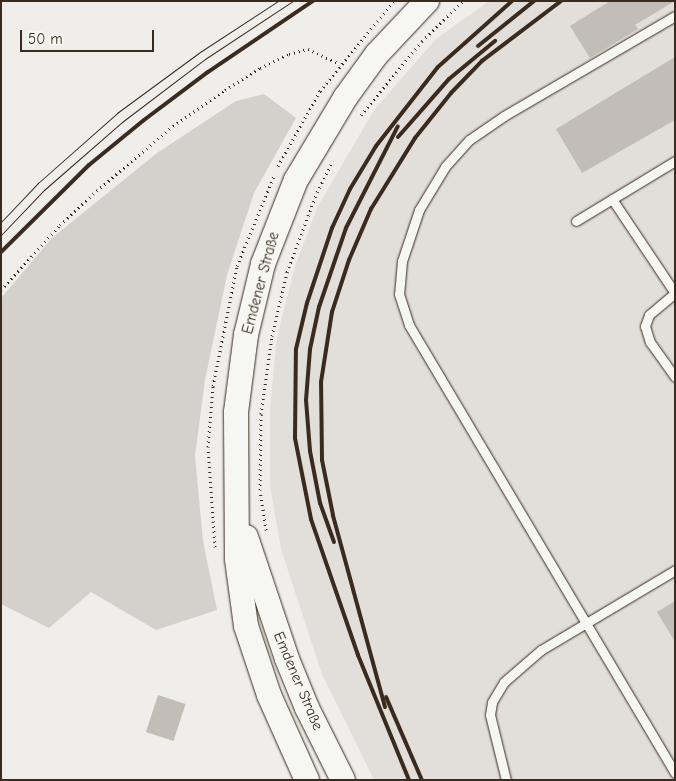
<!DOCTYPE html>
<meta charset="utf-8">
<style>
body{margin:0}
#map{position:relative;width:676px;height:781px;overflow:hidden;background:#efeeea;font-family:"Comic Neue",sans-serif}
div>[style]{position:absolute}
.built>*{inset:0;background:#e2dfdb}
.green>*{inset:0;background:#d4d1cc}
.building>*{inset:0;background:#c2bdb7;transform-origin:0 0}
.path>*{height:3px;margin-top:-1.5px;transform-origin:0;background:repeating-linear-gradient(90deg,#3b2a1e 0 1px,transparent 0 5px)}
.roads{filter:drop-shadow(0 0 1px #3b2a1e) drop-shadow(0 0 1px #3b2a1e)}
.lane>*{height:9px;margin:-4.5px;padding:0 4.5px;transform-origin:4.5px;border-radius:4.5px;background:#f6f6f2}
.secondary>*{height:24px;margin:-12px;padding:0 12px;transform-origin:12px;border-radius:12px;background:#f6f6f2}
.tram>*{height:1px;margin:-0.5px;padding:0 0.5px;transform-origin:0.5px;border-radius:0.5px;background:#3b2a1e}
.rail>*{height:4px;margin:-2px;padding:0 2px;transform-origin:2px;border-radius:2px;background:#3b2a1e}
span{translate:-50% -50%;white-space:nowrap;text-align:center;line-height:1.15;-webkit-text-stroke:5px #f6f6f2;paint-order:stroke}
.street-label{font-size:15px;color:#3b2a1e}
.frame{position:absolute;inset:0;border:2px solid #3b2a1e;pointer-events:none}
.scale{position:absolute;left:20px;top:30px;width:134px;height:22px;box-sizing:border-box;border:2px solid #3b2a1e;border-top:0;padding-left:6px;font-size:15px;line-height:18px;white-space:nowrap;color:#3b2a1e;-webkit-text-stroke:4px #f6f6f2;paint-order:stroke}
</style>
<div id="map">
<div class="built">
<i style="clip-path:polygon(489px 1px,675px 1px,675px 780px,374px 780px,322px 674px,281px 549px,270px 486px,270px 408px,277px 337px,295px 266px,318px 206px,374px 110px,436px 39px)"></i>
</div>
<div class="green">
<i style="clip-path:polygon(264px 94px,296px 118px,254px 193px,227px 275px,205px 380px,195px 456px,203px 541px,217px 610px,156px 630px,91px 592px,49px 628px,1px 604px,1px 298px,52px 238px,157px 153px,236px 101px)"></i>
</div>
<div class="building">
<i style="clip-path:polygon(610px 1px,675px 1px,635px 25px,638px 29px,590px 58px,570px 26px)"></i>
<i style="clip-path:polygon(675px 57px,675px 120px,582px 173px,556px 129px)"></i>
<i style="clip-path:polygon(675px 601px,675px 642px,657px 612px)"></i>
<i style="left:158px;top:695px;width:29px;height:39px;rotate:18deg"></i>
</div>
<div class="path">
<i style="left:361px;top:115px;width:96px;rotate:-50.5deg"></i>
<i style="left:422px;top:41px;width:57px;rotate:-44.3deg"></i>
<i style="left:278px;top:166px;width:86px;rotate:-60.8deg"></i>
<i style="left:320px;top:91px;width:117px;rotate:-50.6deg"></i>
<i style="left:1px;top:290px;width:88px;rotate:-47.8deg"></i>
<i style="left:60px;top:225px;width:45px;rotate:-43.2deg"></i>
<i style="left:93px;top:194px;width:105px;rotate:-40.4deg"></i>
<i style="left:173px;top:126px;width:63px;rotate:-34.7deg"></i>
<i style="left:225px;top:90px;width:41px;rotate:-32.2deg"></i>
<i style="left:260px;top:68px;width:32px;rotate:-26deg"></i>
<i style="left:289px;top:54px;width:20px;rotate:-15deg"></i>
<i style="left:308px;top:49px;width:35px;rotate:25deg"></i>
<i style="left:266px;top:530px;width:40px;rotate:-98.5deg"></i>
<i style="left:260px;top:490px;width:76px;rotate:-89.2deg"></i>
<i style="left:261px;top:414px;width:79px;rotate:-82deg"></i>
<i style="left:272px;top:336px;width:66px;rotate:-76.8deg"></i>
<i style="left:287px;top:272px;width:85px;rotate:-69.4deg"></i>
<i style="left:317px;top:192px;width:35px;rotate:-63deg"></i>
<i style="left:215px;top:547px;width:100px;rotate:-94deg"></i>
<i style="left:208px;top:447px;width:61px;rotate:-85.3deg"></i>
<i style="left:213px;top:386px;width:122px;rotate:-78.7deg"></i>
<i style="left:237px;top:266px;width:97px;rotate:-67.7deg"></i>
</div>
<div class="roads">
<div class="lane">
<i style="left:675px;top:16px;width:198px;rotate:149.7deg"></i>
<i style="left:504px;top:116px;width:42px;rotate:145.6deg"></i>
<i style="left:469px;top:140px;width:36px;rotate:132deg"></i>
<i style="left:445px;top:167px;width:50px;rotate:121.2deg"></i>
<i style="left:419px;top:210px;width:54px;rotate:108.4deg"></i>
<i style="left:402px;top:261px;width:33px;rotate:95deg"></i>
<i style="left:399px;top:294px;width:33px;rotate:72deg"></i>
<i style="left:409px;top:325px;width:521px;rotate:59.3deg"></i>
<i style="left:612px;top:199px;width:113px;rotate:56.2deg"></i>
<i style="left:576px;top:221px;width:116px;rotate:-31.2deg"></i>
<i style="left:675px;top:293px;width:34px;rotate:140deg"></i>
<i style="left:649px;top:315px;width:12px;rotate:110deg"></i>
<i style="left:645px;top:326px;width:17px;rotate:73deg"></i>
<i style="left:650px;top:342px;width:43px;rotate:54.5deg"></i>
<i style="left:506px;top:780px;width:67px;rotate:-103.8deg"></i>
<i style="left:490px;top:715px;width:13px;rotate:-81deg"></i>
<i style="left:492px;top:702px;width:23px;rotate:-59deg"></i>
<i style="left:504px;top:682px;width:49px;rotate:-40.9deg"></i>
<i style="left:541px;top:650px;width:156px;rotate:-30.8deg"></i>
</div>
<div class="secondary">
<i style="left:246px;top:537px;width:129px;rotate:71.4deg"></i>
<i style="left:287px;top:659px;width:53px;rotate:67.8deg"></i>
<i style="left:307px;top:708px;width:80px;rotate:63.4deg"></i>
<i style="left:307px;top:780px;width:93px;rotate:-114.1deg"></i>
<i style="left:269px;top:695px;width:73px;rotate:-108.4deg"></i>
<i style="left:246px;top:626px;width:68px;rotate:-97.7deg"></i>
<i style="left:237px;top:559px;width:147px;rotate:-90.4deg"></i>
<i style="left:236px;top:412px;width:78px;rotate:-82.6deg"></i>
<i style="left:246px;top:335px;width:73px;rotate:-76.5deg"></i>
<i style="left:263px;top:264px;width:90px;rotate:-68.6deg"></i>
<i style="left:296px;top:180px;width:96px;rotate:-59.1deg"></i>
<i style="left:345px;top:98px;width:54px;rotate:-54deg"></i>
<i style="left:377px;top:54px;width:73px;rotate:-46.7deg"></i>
</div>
</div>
<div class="tram">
<i style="left:1px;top:222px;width:54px;rotate:-46.5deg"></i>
<i style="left:38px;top:183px;width:106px;rotate:-41.5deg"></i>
<i style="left:117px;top:113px;width:103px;rotate:-36.3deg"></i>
<i style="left:200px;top:52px;width:93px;rotate:-33.2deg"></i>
<i style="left:1px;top:235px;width:62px;rotate:-46.3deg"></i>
<i style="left:44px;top:190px;width:103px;rotate:-41.1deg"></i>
<i style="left:122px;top:122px;width:104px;rotate:-37.2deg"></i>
<i style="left:205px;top:59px;width:105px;rotate:-33.4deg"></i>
</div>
<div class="rail">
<i style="left:478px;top:46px;width:72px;rotate:-38.8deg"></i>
<i style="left:398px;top:137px;width:77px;rotate:-48.7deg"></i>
<i style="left:449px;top:79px;width:60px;rotate:-39.6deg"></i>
<i style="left:1px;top:252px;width:124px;rotate:-44.7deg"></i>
<i style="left:89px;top:165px;width:71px;rotate:-39.3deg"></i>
<i style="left:144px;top:120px;width:80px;rotate:-36.9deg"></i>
<i style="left:208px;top:72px;width:127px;rotate:-34.1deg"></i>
<i style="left:334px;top:542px;width:41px;rotate:-109.7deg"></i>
<i style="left:320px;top:503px;width:53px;rotate:-100.9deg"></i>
<i style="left:310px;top:451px;width:51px;rotate:-94.5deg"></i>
<i style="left:306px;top:400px;width:51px;rotate:-85.5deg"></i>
<i style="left:310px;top:349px;width:43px;rotate:-77.9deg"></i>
<i style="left:319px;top:307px;width:83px;rotate:-71.1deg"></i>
<i style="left:346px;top:228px;width:114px;rotate:-63deg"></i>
<i style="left:386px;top:697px;width:90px;rotate:66.6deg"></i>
<i style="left:385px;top:707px;width:199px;rotate:-105.2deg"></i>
<i style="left:333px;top:515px;width:56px;rotate:-101.3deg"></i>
<i style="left:322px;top:460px;width:78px;rotate:-90.7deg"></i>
<i style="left:321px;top:382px;width:71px;rotate:-81.1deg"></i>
<i style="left:332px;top:312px;width:55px;rotate:-71.9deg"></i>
<i style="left:349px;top:260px;width:56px;rotate:-66.7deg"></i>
<i style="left:371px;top:209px;width:84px;rotate:-58.2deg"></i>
<i style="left:415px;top:138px;width:58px;rotate:-51.3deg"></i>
<i style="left:451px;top:93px;width:45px;rotate:-45.9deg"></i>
<i style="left:482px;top:61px;width:99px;rotate:-37.2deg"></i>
<i style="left:409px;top:780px;width:135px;rotate:-112.2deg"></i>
<i style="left:358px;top:655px;width:144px;rotate:-109.1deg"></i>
<i style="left:311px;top:519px;width:83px;rotate:-101.2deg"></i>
<i style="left:295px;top:438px;width:89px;rotate:-89.4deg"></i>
<i style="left:296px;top:349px;width:47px;rotate:-76.6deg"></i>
<i style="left:307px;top:303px;width:79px;rotate:-71.6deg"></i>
<i style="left:332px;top:228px;width:43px;rotate:-65.2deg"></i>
<i style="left:350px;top:189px;width:50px;rotate:-58.8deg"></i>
<i style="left:376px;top:146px;width:100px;rotate:-51.9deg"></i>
<i style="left:438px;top:67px;width:99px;rotate:-41.7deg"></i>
</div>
<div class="street-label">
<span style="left:261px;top:283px;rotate:-75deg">Emdener Straße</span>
<span style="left:298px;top:681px;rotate:67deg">Emdener Straße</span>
</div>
<div class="frame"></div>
<div class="scale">50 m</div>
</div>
